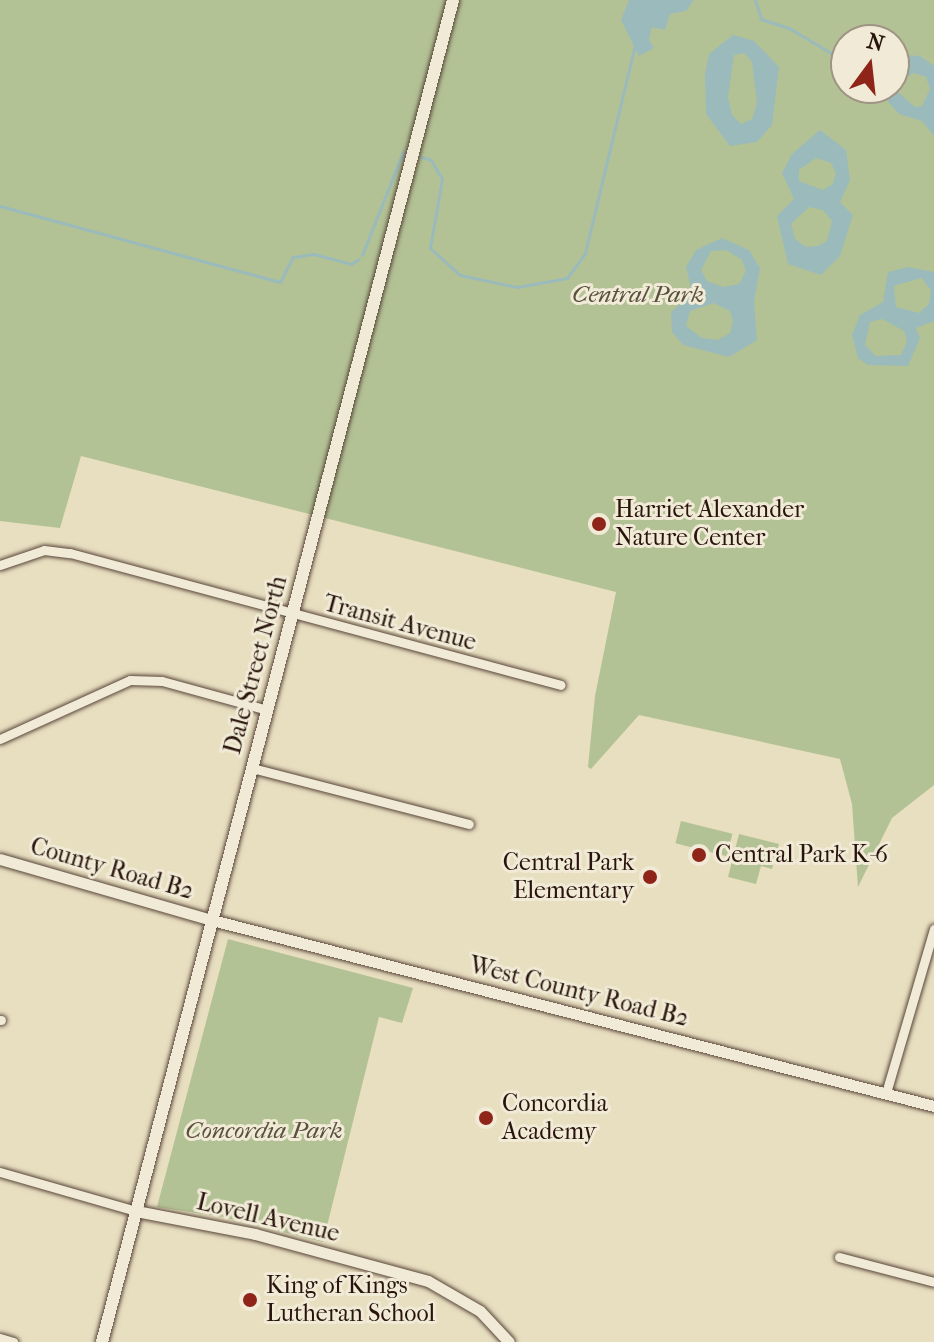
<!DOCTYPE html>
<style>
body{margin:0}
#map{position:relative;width:934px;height:1342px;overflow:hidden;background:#e8dec0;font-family:"IM FELL French Canon",serif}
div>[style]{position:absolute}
.green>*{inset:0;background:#b3c295;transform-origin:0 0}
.water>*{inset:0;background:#9ababb}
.stream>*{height:3px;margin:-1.5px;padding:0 1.5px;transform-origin:1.5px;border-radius:1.5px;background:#9ababb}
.roads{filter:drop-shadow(0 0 2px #584639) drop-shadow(0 0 2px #584639)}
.minor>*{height:9px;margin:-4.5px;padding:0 4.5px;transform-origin:4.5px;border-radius:4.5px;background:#f0ead6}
.tertiary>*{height:11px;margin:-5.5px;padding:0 5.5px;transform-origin:5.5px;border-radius:5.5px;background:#f0ead6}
.secondary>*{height:12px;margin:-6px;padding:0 6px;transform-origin:6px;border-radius:6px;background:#f0ead6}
.dots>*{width:22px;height:22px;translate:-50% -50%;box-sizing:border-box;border:4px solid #f0ead6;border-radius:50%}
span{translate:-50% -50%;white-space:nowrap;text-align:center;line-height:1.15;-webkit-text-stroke:6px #f0ead6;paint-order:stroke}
.park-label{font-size:24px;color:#59513c;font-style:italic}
.poi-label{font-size:24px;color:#28140c}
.left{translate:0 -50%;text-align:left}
.right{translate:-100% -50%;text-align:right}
.street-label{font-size:24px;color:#28140c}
.north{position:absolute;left:830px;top:24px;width:80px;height:80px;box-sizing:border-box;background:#f0ead6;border:2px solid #a09485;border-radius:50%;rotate:15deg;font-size:22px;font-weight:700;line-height:32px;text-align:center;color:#28140c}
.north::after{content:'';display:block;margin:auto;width:28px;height:36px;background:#8f2418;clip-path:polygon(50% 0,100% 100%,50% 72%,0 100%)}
</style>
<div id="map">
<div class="green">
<i style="clip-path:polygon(evenodd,0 0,934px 0,934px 785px,892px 818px,858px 887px,852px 804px,840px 759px,639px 715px,591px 769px,588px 767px,595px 696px,616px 592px,81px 456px,60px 528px,0 521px,0 0,846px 40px,894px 40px,894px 88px,846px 88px,846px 40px)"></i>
<i style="left:681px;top:821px;width:53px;height:23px;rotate:14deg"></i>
<i style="clip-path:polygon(739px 834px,779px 844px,772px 869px,761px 866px,756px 884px,728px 877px)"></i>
<i style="clip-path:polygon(228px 939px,413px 988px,402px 1023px,379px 1017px,323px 1242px,223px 1217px,157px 1207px)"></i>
</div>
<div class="water">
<i style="clip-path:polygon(629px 0,694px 0,686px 11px,670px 14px,665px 30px,652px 27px,649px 40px,654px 48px,639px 56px,621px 20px)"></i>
<i style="clip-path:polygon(evenodd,733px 35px,754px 41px,779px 67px,772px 125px,757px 142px,730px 146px,706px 114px,705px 74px,709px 54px,733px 35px,744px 53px,752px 62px,757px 103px,752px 119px,741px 124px,732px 115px,728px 97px,734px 55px,744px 53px)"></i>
<i style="clip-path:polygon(evenodd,904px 55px,920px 56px,934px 66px,934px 136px,922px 121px,899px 114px,876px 88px,894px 88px,894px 59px,904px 55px,914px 73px,926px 77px,930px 89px,922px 106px,915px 107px,898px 92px,904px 78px,914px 73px)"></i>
<i style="clip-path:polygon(evenodd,820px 130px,846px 150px,850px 180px,840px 202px,853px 215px,840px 256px,821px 275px,788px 264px,777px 216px,794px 199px,782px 173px,792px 154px,820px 130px,816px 158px,831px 163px,836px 173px,833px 184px,823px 190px,799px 181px,799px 170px,816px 158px,820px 130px,809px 207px,823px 210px,832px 221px,827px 241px,818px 246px,806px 247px,795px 239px,791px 224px,809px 207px)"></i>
<i style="clip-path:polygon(evenodd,722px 238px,749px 250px,760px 268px,754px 302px,757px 340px,729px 357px,683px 345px,672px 332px,671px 312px,692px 293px,686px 267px,696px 250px,722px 238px,726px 250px,742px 260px,746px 271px,739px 284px,723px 287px,707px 281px,701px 270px,711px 251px,726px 250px,722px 238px,714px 303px,730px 311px,733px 321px,730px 333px,718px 340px,702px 338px,686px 326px,690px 311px,714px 303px)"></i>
<i style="clip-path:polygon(evenodd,908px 267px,934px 272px,934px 321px,916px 328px,920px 338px,908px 366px,868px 365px,858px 358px,852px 335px,860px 315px,883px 302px,888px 272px,908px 267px,921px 278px,931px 290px,929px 304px,919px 313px,896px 307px,894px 286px,921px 278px,908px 267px,882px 319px,904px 331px,907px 342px,901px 355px,876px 356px,865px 345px,870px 322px,882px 319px)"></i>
</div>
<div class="stream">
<i style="left:755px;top:0;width:20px;rotate:72deg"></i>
<i style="left:761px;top:19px;width:29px;rotate:18deg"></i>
<i style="left:789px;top:28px;width:66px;rotate:30.8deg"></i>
<i style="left:422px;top:157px;width:9px;rotate:18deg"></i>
<i style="left:431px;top:160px;width:22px;rotate:60deg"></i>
<i style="left:442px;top:179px;width:70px;rotate:99.9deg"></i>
<i style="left:430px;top:248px;width:40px;rotate:42deg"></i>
<i style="left:460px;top:275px;width:58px;rotate:11.9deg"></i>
<i style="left:517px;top:287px;width:51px;rotate:-10.2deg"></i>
<i style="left:567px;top:278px;width:31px;rotate:-54deg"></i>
<i style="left:585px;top:253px;width:214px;rotate:-76.5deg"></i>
<i style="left:0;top:206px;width:290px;rotate:15.2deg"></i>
<i style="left:280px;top:282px;width:28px;rotate:-63deg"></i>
<i style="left:293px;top:257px;width:21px;rotate:-8deg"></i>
<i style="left:314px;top:254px;width:38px;rotate:15deg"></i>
<i style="left:351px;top:264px;width:9px;rotate:-32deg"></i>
<i style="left:362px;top:255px;width:111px;rotate:-68.3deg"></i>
</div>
<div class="roads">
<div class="minor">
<i style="left:0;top:565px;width:46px;rotate:-18.8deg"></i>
<i style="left:44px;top:550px;width:26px;rotate:7deg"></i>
<i style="left:70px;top:553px;width:508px;rotate:15.05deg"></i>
<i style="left:0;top:739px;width:143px;rotate:-24.4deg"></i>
<i style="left:130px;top:680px;width:32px;rotate:2deg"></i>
<i style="left:162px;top:681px;width:109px;rotate:15.4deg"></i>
<i style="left:252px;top:768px;width:224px;rotate:14.5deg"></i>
<i style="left:0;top:1020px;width:1px"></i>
<i style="left:886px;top:1093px;width:171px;rotate:-73.7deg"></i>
<i style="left:0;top:1172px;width:141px;rotate:16deg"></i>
<i style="left:839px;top:1257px;width:98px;rotate:14.7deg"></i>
<i style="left:0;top:1338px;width:14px;rotate:17deg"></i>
</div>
<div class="tertiary">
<i style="left:0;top:859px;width:221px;rotate:16.1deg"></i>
<i style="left:212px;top:920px;width:746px;rotate:14.45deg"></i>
<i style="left:136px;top:1211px;width:121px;rotate:10.9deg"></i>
<i style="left:255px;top:1234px;width:179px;rotate:15.2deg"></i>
<i style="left:428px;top:1281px;width:60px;rotate:30deg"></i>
<i style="left:480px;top:1311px;width:42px;rotate:46.9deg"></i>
</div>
<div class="secondary">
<i style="left:102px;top:1342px;width:1387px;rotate:-75.34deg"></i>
</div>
</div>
<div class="dots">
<i style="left:599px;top:524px;background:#8f2418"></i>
<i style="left:699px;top:855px;background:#8f2418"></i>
<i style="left:650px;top:877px;background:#8f2418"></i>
<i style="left:486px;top:1118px;background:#8f2418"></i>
<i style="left:250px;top:1300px;background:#8f2418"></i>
</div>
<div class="park-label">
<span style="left:638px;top:295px">Central Park</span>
<span style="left:264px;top:1131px">Concordia Park</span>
</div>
<div class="poi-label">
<span class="left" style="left:615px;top:524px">Harriet Alexander<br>Nature Center</span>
<span class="left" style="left:715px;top:855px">Central Park K-6</span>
<span class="right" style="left:634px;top:877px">Central Park<br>Elementary</span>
<span class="left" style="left:502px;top:1118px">Concordia<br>Academy</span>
<span class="left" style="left:266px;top:1300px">King of Kings<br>Lutheran School</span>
</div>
<div class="street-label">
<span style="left:400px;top:623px;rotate:15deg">Transit Avenue</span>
<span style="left:256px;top:665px;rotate:-75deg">Dale Street North</span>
<span style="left:112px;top:869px;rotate:16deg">County Road B2</span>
<span style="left:579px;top:992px;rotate:14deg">West County Road B2</span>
<span style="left:268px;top:1218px;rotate:13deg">Lovell Avenue</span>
</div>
<div class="north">N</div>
</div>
